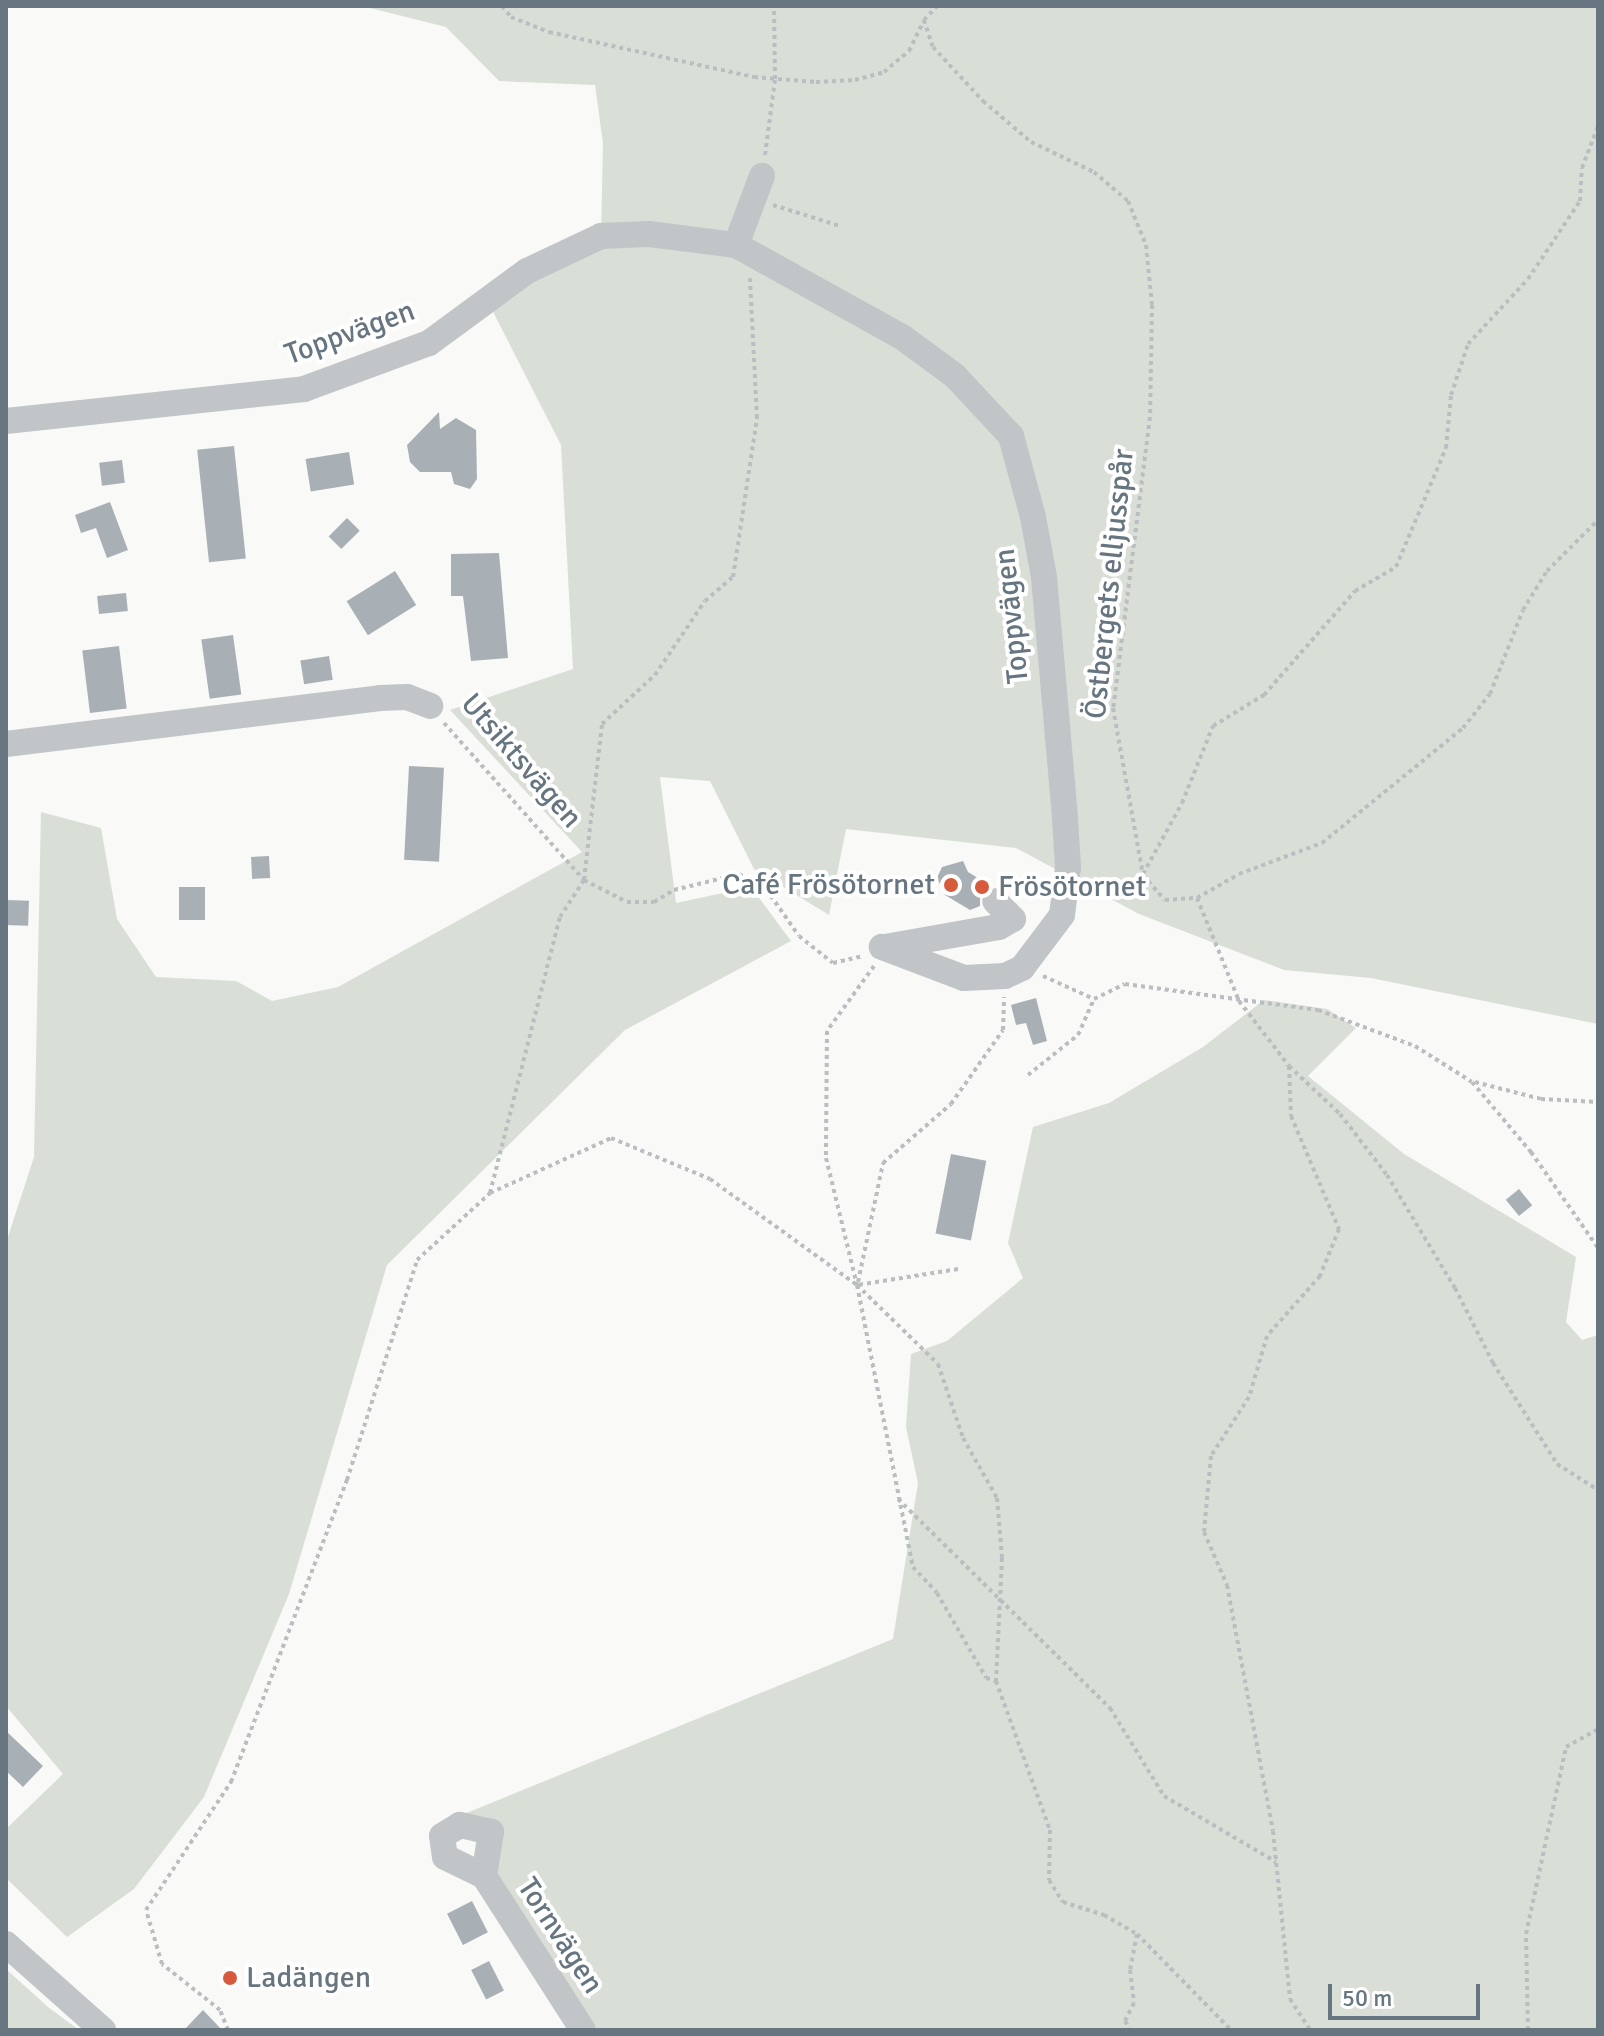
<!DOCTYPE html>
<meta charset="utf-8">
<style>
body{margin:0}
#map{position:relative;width:1604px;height:2036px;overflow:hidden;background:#f9f9f7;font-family:Signika,sans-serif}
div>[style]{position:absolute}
.green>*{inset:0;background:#d9ded7}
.building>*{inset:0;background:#a9b0b5;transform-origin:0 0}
.path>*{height:4px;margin-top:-2px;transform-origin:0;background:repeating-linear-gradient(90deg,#bbbec0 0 4px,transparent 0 8px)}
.minor>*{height:26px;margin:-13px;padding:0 13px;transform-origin:13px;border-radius:13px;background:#c1c5c8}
.dots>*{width:22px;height:22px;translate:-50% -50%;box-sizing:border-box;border:4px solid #fff;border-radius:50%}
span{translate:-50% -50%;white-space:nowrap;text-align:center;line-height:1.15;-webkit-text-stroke:8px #fff;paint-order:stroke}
.street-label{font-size:30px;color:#66757f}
.poi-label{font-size:30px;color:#66757f}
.right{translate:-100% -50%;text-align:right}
.left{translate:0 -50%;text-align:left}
.frame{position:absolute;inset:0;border:8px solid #66757f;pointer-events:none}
.scale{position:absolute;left:1328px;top:1984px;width:152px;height:36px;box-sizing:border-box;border:4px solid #66757f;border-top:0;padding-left:10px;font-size:24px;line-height:28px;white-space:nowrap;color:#66757f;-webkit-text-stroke:6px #fff;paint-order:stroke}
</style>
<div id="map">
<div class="green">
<i style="clip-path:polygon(362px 6px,1598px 6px,1598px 1024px,1371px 978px,1284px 970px,1139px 914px,1016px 848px,846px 829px,829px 915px,754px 869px,710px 781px,660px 777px,676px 903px,751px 887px,791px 941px,625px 1030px,387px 1265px,289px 1594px,204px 1797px,134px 1889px,67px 1937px,6px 1878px,6px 1829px,63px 1774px,6px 1706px,6px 1243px,34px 1157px,41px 812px,101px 828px,117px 919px,156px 977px,236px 981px,272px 1001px,338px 987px,582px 852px,450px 710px,573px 669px,561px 445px,487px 300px,601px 236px,603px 143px,595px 85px,499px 81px,446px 27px)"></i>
<i style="clip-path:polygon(1264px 1000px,1327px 1009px,1356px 1028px,1308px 1076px,1404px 1154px,1576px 1257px,1566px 1322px,1582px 1340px,1598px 1335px,1598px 2030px,591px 2030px,492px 1874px,464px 1814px,893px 1639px,918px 1483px,906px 1427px,911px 1354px,947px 1341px,1023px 1278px,1008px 1243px,1033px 1127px,1109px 1103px,1203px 1047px)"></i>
<i style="clip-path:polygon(6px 1969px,48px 2007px,79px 2030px,6px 2030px)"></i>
</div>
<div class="building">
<i style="clip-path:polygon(439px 412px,440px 429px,456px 418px,476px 430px,477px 479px,470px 489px,454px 484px,451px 472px,420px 472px,410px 462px,407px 445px)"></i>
<i style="left:234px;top:446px;width:113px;height:37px;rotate:84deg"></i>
<i style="left:349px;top:452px;width:33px;height:44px;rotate:81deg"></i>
<i style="left:122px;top:460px;width:23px;height:23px;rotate:83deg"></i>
<i style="clip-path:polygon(110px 502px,128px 550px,107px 558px,96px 528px,81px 533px,75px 515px)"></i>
<i style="left:347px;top:518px;width:18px;height:26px;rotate:45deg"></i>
<i style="clip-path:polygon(499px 553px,508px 658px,471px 661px,463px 596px,451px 596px,451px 554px)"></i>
<i style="left:395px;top:571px;width:40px;height:57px;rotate:58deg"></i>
<i style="left:126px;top:593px;width:18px;height:29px;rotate:84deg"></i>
<i style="left:233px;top:635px;width:60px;height:32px;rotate:82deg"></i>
<i style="left:119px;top:646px;width:63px;height:37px;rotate:83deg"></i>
<i style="left:329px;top:656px;width:24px;height:29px;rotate:81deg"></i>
<i style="left:409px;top:766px;width:35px;height:94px;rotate:3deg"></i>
<i style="left:269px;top:856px;width:22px;height:18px;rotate:87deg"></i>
<i style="clip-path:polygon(963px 861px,968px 872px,991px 886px,980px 896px,980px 906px,970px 910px,945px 895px,937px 878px,942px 867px)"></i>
<i style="left:205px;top:887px;width:33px;height:26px;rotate:90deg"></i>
<i style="left:6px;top:900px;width:23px;height:25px;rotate:2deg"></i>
<i style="clip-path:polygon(1036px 998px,1047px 1041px,1033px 1045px,1026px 1023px,1016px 1025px,1011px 1005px)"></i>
<i style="left:951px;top:1154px;width:36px;height:81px;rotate:11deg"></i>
<i style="left:1519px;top:1189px;width:21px;height:17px;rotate:51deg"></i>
<i style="clip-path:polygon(6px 1731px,43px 1766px,23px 1787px,6px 1771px)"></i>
<i style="left:472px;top:1901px;width:35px;height:28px;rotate:63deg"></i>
<i style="left:489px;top:1961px;width:33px;height:20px;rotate:63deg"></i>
<i style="clip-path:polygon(203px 2010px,222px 2030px,184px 2030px)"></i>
</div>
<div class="path">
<i style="left:502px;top:6px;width:14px;rotate:51deg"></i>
<i style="left:511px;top:17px;width:41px;rotate:21.5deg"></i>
<i style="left:549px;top:32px;width:210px;rotate:12.4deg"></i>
<i style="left:754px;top:77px;width:62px;rotate:4.6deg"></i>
<i style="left:816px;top:82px;width:39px;rotate:-3deg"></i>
<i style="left:855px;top:80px;width:30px;rotate:-15deg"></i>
<i style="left:884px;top:72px;width:33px;rotate:-40deg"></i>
<i style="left:909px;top:51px;width:34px;rotate:-64deg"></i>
<i style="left:924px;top:20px;width:19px;rotate:-47deg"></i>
<i style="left:924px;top:20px;width:28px;rotate:72deg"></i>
<i style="left:933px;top:47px;width:74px;rotate:47.2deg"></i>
<i style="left:983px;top:101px;width:63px;rotate:40.5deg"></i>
<i style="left:1031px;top:142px;width:70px;rotate:25.5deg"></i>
<i style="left:1094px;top:172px;width:45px;rotate:40.5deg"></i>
<i style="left:1128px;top:201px;width:48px;rotate:67.8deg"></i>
<i style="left:1146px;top:245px;width:60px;rotate:84.3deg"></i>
<i style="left:1152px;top:305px;width:112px;rotate:91deg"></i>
<i style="left:1150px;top:417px;width:293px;rotate:97.2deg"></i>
<i style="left:1113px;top:708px;width:170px;rotate:79.8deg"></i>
<i style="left:1143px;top:875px;width:33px;rotate:49deg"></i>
<i style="left:1165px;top:900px;width:32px;rotate:-4deg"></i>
<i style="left:1197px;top:898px;width:48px;rotate:-29.7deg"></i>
<i style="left:1239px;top:874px;width:89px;rotate:-20.5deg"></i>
<i style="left:1322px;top:843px;width:182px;rotate:-39.2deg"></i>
<i style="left:1463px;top:728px;width:43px;rotate:-51.5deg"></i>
<i style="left:1490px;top:694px;width:90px;rotate:-68.6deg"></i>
<i style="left:1523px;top:610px;width:46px;rotate:-58.4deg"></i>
<i style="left:1547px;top:571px;width:72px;rotate:-45deg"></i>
<i style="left:765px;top:155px;width:77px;rotate:-82.5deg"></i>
<i style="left:775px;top:79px;width:73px;rotate:-90.8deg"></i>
<i style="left:773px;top:205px;width:70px;rotate:17.4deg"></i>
<i style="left:444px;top:723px;width:210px;rotate:48.3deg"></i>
<i style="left:584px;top:880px;width:48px;rotate:27.1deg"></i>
<i style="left:627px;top:902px;width:27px"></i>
<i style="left:654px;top:902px;width:23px;rotate:-31deg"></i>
<i style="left:674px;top:890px;width:67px;rotate:-13.8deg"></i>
<i style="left:739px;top:874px;width:31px;rotate:29deg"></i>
<i style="left:766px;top:889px;width:57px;rotate:54.9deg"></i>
<i style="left:799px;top:936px;width:43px;rotate:38.5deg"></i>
<i style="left:833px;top:963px;width:31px;rotate:-13deg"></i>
<i style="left:1143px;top:874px;width:81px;rotate:-61.2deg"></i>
<i style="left:1182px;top:803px;width:83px;rotate:-68.1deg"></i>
<i style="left:1213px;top:726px;width:60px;rotate:-31.3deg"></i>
<i style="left:1264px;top:695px;width:138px;rotate:-48.8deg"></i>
<i style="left:1355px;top:591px;width:48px;rotate:-30.3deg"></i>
<i style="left:1396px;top:567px;width:129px;rotate:-67.2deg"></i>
<i style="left:1446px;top:448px;width:53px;rotate:-84.6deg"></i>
<i style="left:1451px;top:395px;width:54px;rotate:-71.6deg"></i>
<i style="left:1468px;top:344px;width:88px;rotate:-47.3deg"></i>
<i style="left:1528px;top:279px;width:94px;rotate:-56.3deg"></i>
<i style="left:1580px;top:201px;width:33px;rotate:-87deg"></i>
<i style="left:1582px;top:168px;width:45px;rotate:-69.1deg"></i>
<i style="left:1197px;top:898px;width:111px;rotate:67.8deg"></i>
<i style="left:1239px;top:1001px;width:82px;rotate:52.4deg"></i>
<i style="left:1289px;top:1066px;width:50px;rotate:87.7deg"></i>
<i style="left:1291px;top:1116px;width:123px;rotate:67deg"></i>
<i style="left:1339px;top:1229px;width:51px;rotate:112deg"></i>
<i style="left:1320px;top:1276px;width:80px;rotate:131.5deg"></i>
<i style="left:1267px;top:1336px;width:64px;rotate:106.4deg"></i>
<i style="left:1249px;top:1397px;width:70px;rotate:122.8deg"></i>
<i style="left:1211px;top:1456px;width:76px;rotate:95.3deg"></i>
<i style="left:1204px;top:1532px;width:58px;rotate:66.5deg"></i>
<i style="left:1227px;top:1585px;width:250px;rotate:79.4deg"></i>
<i style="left:1273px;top:1831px;width:169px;rotate:84.2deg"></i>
<i style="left:1290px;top:1999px;width:37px;rotate:57deg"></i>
<i style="left:874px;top:966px;width:80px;rotate:125.9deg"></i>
<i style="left:827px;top:1031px;width:127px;rotate:90.5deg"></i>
<i style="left:826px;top:1158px;width:131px;rotate:76.3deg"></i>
<i style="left:857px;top:1285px;width:288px;rotate:78.8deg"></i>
<i style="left:913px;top:1567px;width:35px;rotate:47deg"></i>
<i style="left:937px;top:1593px;width:98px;rotate:60deg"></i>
<i style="left:986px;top:1678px;width:10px;rotate:17deg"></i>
<i style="left:1043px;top:976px;width:56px;rotate:24.3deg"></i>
<i style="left:1094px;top:999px;width:34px;rotate:-26deg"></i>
<i style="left:1125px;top:984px;width:195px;rotate:7.7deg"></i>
<i style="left:1318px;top:1010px;width:103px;rotate:20.4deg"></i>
<i style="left:1415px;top:1046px;width:67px;rotate:32.3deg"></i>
<i style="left:1472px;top:1082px;width:92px;rotate:49.9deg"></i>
<i style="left:1531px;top:1152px;width:117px;rotate:55.1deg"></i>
<i style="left:1289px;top:1066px;width:70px;rotate:43.3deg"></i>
<i style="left:1340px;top:1114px;width:77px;rotate:52.4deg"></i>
<i style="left:1387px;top:1175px;width:132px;rotate:59deg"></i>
<i style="left:1455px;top:1288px;width:84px;rotate:63.1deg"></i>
<i style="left:1493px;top:1363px;width:120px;rotate:57.6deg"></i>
<i style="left:1557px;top:1464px;width:49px;rotate:32.4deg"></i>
<i style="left:1028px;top:1075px;width:64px;rotate:-38.7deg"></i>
<i style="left:1078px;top:1035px;width:39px;rotate:-66deg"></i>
<i style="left:1475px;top:1082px;width:68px;rotate:14.4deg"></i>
<i style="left:1541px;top:1099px;width:57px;rotate:3deg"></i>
<i style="left:490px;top:1193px;width:285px;rotate:-75.8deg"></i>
<i style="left:560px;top:917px;width:44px;rotate:-57deg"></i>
<i style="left:584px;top:880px;width:157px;rotate:-83.4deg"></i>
<i style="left:602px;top:724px;width:72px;rotate:-42.8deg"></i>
<i style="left:655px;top:675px;width:89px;rotate:-56deg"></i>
<i style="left:705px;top:601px;width:37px;rotate:-41deg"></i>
<i style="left:733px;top:577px;width:161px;rotate:-81.4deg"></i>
<i style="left:757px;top:418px;width:140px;rotate:-92.9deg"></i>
<i style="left:958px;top:1269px;width:102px;rotate:171deg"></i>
<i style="left:857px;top:1285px;width:113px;rotate:44.3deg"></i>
<i style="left:938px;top:1364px;width:78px;rotate:71.3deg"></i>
<i style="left:963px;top:1438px;width:69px;rotate:60.5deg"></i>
<i style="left:997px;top:1498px;width:60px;rotate:85.2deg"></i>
<i style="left:1002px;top:1558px;width:123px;rotate:92.8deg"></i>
<i style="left:996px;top:1681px;width:158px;rotate:70.1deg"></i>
<i style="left:1050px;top:1830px;width:50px;rotate:91.1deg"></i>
<i style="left:1049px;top:1880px;width:26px;rotate:58deg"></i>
<i style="left:1063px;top:1902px;width:43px;rotate:17.6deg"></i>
<i style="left:1104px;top:1915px;width:38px;rotate:30deg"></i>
<i style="left:1137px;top:1934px;width:37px;rotate:101deg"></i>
<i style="left:1130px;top:1970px;width:33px;rotate:83deg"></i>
<i style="left:1134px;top:2003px;width:20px;rotate:117deg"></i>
<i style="left:1125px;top:2021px;width:10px;rotate:61deg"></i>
<i style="left:858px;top:1282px;width:122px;rotate:-78.1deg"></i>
<i style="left:883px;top:1163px;width:90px;rotate:-40.9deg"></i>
<i style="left:951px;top:1104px;width:90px;rotate:-54.9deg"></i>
<i style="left:1003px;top:1030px;width:33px;rotate:-88deg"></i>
<i style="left:898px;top:1499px;width:298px;rotate:44.6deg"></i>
<i style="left:1110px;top:1708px;width:103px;rotate:58.5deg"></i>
<i style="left:1164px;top:1796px;width:130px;rotate:30.5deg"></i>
<i style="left:1137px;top:1934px;width:134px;rotate:45.6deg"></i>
<i style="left:228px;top:2030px;width:22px;rotate:-112deg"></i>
<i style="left:220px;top:2010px;width:74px;rotate:-141.6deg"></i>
<i style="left:162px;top:1964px;width:56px;rotate:-106.5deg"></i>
<i style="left:146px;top:1910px;width:154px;rotate:-56.4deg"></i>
<i style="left:231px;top:1782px;width:324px;rotate:-69deg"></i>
<i style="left:347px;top:1480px;width:231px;rotate:-72.3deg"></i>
<i style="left:417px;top:1260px;width:99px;rotate:-42.5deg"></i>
<i style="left:490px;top:1193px;width:133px;rotate:-24.4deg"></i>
<i style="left:611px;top:1138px;width:107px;rotate:22.5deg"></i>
<i style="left:710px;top:1179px;width:181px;rotate:35.8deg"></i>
<i style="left:1528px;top:2030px;width:96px;rotate:-91.2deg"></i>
<i style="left:1526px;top:1934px;width:191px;rotate:-77.9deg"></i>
<i style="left:1566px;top:1747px;width:37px;rotate:-29deg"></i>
</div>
<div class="minor">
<i style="left:736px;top:245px;width:190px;rotate:29deg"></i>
<i style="left:902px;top:337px;width:66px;rotate:36.3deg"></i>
<i style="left:955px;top:376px;width:82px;rotate:47deg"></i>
<i style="left:1011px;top:436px;width:84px;rotate:74.8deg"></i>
<i style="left:1033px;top:517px;width:61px;rotate:79.6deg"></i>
<i style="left:1044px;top:577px;width:243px;rotate:85deg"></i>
<i style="left:1065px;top:819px;width:48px;rotate:86.4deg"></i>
<i style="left:1068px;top:867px;width:48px;rotate:97.1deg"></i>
<i style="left:1062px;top:915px;width:66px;rotate:127deg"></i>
<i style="left:1022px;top:968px;width:19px;rotate:155deg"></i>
<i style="left:1005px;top:976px;width:41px;rotate:177.2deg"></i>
<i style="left:964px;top:978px;width:88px;rotate:-159.3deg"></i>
<i style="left:6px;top:421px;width:300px;rotate:-6.1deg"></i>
<i style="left:304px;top:389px;width:133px;rotate:-20.2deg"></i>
<i style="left:429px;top:343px;width:122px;rotate:-36.3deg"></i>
<i style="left:527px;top:271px;width:82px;rotate:-25.3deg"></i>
<i style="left:601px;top:236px;width:48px;rotate:-2.4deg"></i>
<i style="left:649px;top:234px;width:88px;rotate:7.2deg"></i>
<i style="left:736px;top:245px;width:74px;rotate:-69.4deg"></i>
<i style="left:6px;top:744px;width:377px;rotate:-7deg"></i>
<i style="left:380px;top:698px;width:27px;rotate:-2deg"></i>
<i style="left:407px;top:697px;width:25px;rotate:21deg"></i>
<i style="left:885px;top:947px;width:116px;rotate:-10deg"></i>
<i style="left:999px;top:927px;width:16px;rotate:-30deg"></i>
<i style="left:1013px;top:919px;width:25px;rotate:-135deg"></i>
<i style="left:484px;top:1876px;width:45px;rotate:-81deg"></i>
<i style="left:491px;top:1832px;width:32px;rotate:-167deg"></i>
<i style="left:460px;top:1825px;width:21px;rotate:149deg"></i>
<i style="left:442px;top:1836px;width:21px;rotate:82deg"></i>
<i style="left:445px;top:1857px;width:43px;rotate:26deg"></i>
<i style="left:484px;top:1876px;width:183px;rotate:57.3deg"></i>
<i style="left:6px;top:1944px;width:130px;rotate:41.6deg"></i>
</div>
<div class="dots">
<i style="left:951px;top:885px;background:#d55b3c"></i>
<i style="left:982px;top:887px;background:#d55b3c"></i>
<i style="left:230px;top:1978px;background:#d55b3c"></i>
</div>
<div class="street-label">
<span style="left:350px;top:333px;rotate:-20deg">Toppvägen</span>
<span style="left:1110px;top:584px;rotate:-84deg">Östbergets elljusspår</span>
<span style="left:1012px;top:616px;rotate:-96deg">Toppvägen</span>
<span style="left:521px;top:761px;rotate:49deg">Utsiktsvägen</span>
<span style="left:560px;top:1936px;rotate:57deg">Tornvägen</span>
</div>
<div class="poi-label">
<span class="right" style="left:935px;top:885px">Café Frösötornet</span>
<span class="left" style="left:998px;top:887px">Frösötornet</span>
<span class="left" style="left:246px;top:1978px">Ladängen</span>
</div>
<div class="frame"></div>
<div class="scale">50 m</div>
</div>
